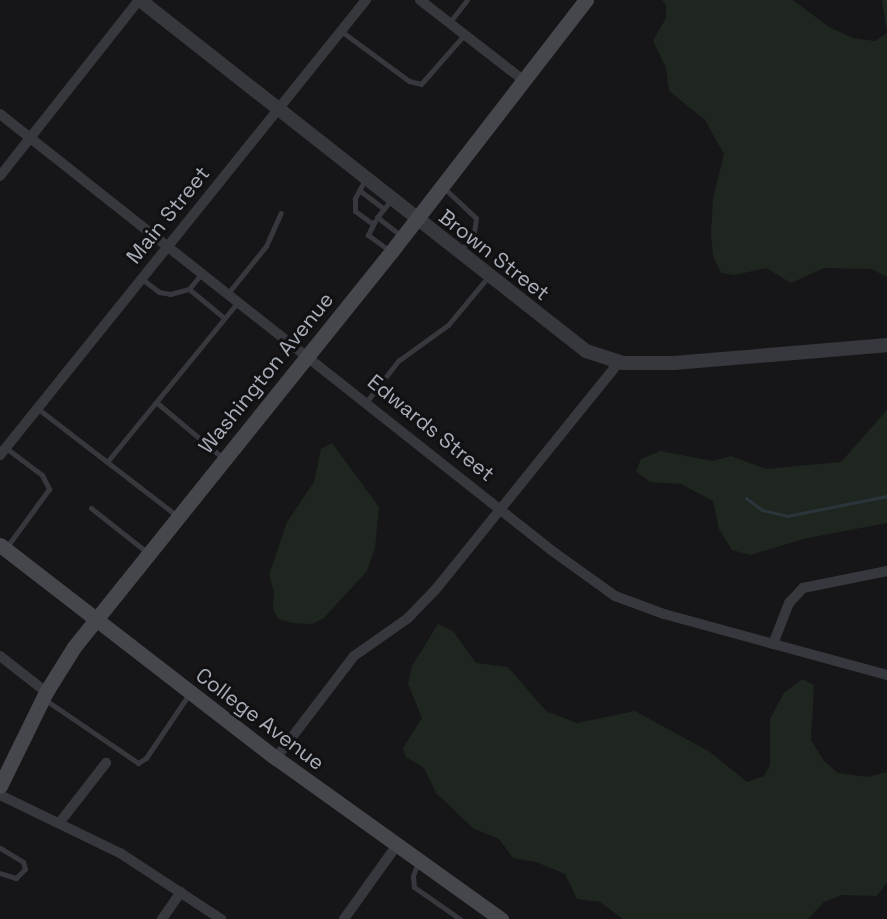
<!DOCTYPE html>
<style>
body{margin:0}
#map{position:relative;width:887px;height:919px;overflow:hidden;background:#161618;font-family:"Space Grotesk",sans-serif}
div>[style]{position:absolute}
.green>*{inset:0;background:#1e261f}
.stream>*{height:3px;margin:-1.5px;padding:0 1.5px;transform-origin:1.5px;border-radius:1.5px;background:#2c353c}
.service>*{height:5px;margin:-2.5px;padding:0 2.5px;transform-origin:2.5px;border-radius:2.5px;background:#37383d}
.minor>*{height:10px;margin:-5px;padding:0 5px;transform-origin:5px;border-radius:5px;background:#37383d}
.tertiary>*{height:14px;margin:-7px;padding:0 7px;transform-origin:7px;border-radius:7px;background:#37383d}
.secondary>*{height:15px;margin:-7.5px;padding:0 7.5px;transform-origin:7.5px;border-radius:7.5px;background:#45474d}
span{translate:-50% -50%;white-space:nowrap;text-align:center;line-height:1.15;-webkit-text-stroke:6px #111113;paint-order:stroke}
.street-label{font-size:21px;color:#a8adb8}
</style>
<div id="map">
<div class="green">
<i style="clip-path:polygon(662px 0,793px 0,829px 27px,853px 38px,875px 41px,887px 33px,882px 0,887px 0,887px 277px,871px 269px,824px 268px,791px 283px,766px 268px,735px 275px,721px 273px,713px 256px,711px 234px,713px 198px,724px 154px,705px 120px,669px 91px,666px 68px,653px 41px,666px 18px,666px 5px)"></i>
<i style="clip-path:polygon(887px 410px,887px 523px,803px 539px,750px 555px,732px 550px,719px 529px,713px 501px,681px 484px,650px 482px,636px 471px,641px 459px,660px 451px,713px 461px,731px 456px,766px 469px,841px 462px)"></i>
<i style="clip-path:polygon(332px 443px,379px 507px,375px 548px,367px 571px,324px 618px,312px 624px,293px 623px,278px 619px,273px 609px,274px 592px,269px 575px,287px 522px,314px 482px,321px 449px)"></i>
<i style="clip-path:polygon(438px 624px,453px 631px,476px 663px,508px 667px,546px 711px,577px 723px,635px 711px,710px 752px,747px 782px,764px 776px,770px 765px,770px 719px,784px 693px,802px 679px,814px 685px,811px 740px,824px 761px,838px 773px,868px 777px,887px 772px,887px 882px,877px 896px,842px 895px,824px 902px,808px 919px,623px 919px,600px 902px,577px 899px,565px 874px,536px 862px,513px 858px,499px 839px,474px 829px,436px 793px,424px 768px,406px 757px,403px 748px,422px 718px,408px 684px,412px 666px)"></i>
</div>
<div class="stream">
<i style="left:746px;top:498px;width:20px;rotate:37deg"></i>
<i style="left:762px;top:510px;width:26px;rotate:13deg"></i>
<i style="left:787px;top:516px;width:102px;rotate:-11.3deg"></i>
</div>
<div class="service">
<i style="left:449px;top:23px;width:29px;rotate:-52deg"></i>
<i style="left:341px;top:31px;width:84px;rotate:36.3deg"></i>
<i style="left:409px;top:81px;width:12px;rotate:14deg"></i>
<i style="left:421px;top:84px;width:65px;rotate:-48.7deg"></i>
<i style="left:365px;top:180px;width:21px;rotate:119deg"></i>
<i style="left:355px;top:198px;width:13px;rotate:90deg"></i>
<i style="left:355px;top:211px;width:22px;rotate:36deg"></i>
<i style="left:444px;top:188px;width:44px;rotate:43.2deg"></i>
<i style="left:476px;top:218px;width:15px;rotate:98deg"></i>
<i style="left:474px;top:233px;width:21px;rotate:127deg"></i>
<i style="left:359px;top:190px;width:31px;rotate:37deg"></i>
<i style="left:391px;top:200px;width:22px;rotate:129deg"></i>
<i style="left:377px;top:217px;width:31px;rotate:38deg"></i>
<i style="left:375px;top:221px;width:16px;rotate:117deg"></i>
<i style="left:368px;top:235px;width:29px;rotate:36deg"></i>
<i style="left:142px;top:279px;width:21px;rotate:37deg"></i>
<i style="left:159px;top:292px;width:11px;rotate:10deg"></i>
<i style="left:170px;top:294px;width:20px;rotate:-15deg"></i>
<i style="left:189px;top:289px;width:21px;rotate:-51deg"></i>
<i style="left:189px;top:289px;width:45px;rotate:39.6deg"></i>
<i style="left:229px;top:292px;width:59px;rotate:-51.2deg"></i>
<i style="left:266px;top:246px;width:36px;rotate:-66deg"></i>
<i style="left:367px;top:401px;width:51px;rotate:-52.2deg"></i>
<i style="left:398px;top:361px;width:62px;rotate:-35.8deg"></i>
<i style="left:448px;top:325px;width:62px;rotate:-50.2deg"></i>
<i style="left:156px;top:402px;width:87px;rotate:39.9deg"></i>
<i style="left:37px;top:408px;width:175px;rotate:37.6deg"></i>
<i style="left:6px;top:448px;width:45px;rotate:36.9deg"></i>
<i style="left:42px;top:475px;width:16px;rotate:63deg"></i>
<i style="left:49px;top:489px;width:73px;rotate:126.1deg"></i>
<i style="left:107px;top:462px;width:208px;rotate:-50.7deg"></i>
<i style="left:91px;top:508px;width:73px;rotate:38.3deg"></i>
<i style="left:44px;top:699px;width:114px;rotate:34.2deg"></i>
<i style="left:138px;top:763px;width:9px;rotate:-32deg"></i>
<i style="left:146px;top:758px;width:77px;rotate:-56.1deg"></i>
<i style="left:0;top:848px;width:27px;rotate:31deg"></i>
<i style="left:23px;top:862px;width:7px;rotate:74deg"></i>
<i style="left:25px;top:869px;width:13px;rotate:135deg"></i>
<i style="left:16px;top:878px;width:17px;rotate:-163deg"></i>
<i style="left:418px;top:862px;width:15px;rotate:110deg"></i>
<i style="left:413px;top:876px;width:11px;rotate:85deg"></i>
<i style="left:414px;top:887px;width:56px;rotate:34.8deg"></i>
</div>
<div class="minor">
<i style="left:420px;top:0;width:130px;rotate:37.8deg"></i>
<i style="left:0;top:114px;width:703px;rotate:38.35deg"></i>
<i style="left:551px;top:550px;width:79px;rotate:35.7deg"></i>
<i style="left:615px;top:596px;width:52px;rotate:20.2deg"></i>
<i style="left:664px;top:614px;width:231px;rotate:15.3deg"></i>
<i style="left:0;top:176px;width:224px;rotate:-51.7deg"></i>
<i style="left:0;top:455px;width:584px;rotate:-51.19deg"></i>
<i style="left:773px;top:644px;width:44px;rotate:-68.7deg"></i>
<i style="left:789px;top:603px;width:21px;rotate:-47deg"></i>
<i style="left:803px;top:588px;width:86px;rotate:-11.4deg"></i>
<i style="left:0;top:656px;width:58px;rotate:38deg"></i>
<i style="left:276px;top:758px;width:128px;rotate:-52.6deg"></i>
<i style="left:354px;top:656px;width:66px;rotate:-35.1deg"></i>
<i style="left:408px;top:618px;width:40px;rotate:-46deg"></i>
<i style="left:436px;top:589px;width:292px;rotate:-51.1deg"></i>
<i style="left:0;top:795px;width:133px;rotate:25.8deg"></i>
<i style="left:120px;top:853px;width:121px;rotate:33.2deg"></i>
<i style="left:60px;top:822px;width:75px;rotate:-52.1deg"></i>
<i style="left:162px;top:919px;width:33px;rotate:-55deg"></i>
<i style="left:344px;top:919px;width:91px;rotate:-54.4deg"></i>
</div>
<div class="tertiary">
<i style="left:140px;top:0;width:568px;rotate:38.2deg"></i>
<i style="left:586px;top:351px;width:38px;rotate:18deg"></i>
<i style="left:622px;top:363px;width:52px"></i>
<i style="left:674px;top:363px;width:214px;rotate:-4.8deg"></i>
</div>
<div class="secondary">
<i style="left:0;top:545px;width:349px;rotate:37.7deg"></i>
<i style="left:276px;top:758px;width:277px;rotate:35.6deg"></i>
<i style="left:0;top:786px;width:105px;rotate:-63.9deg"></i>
<i style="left:46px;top:692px;width:53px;rotate:-58.1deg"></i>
<i style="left:74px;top:647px;width:506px;rotate:-51.25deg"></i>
<i style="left:391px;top:252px;width:319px;rotate:-52.3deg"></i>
</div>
<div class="street-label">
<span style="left:168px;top:215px;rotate:-51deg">Main Street</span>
<span style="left:494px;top:255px;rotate:38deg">Brown Street</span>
<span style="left:266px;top:373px;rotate:-51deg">Washington Avenue</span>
<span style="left:431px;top:428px;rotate:39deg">Edwards Street</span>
<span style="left:260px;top:719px;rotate:37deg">College Avenue</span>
</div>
</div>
